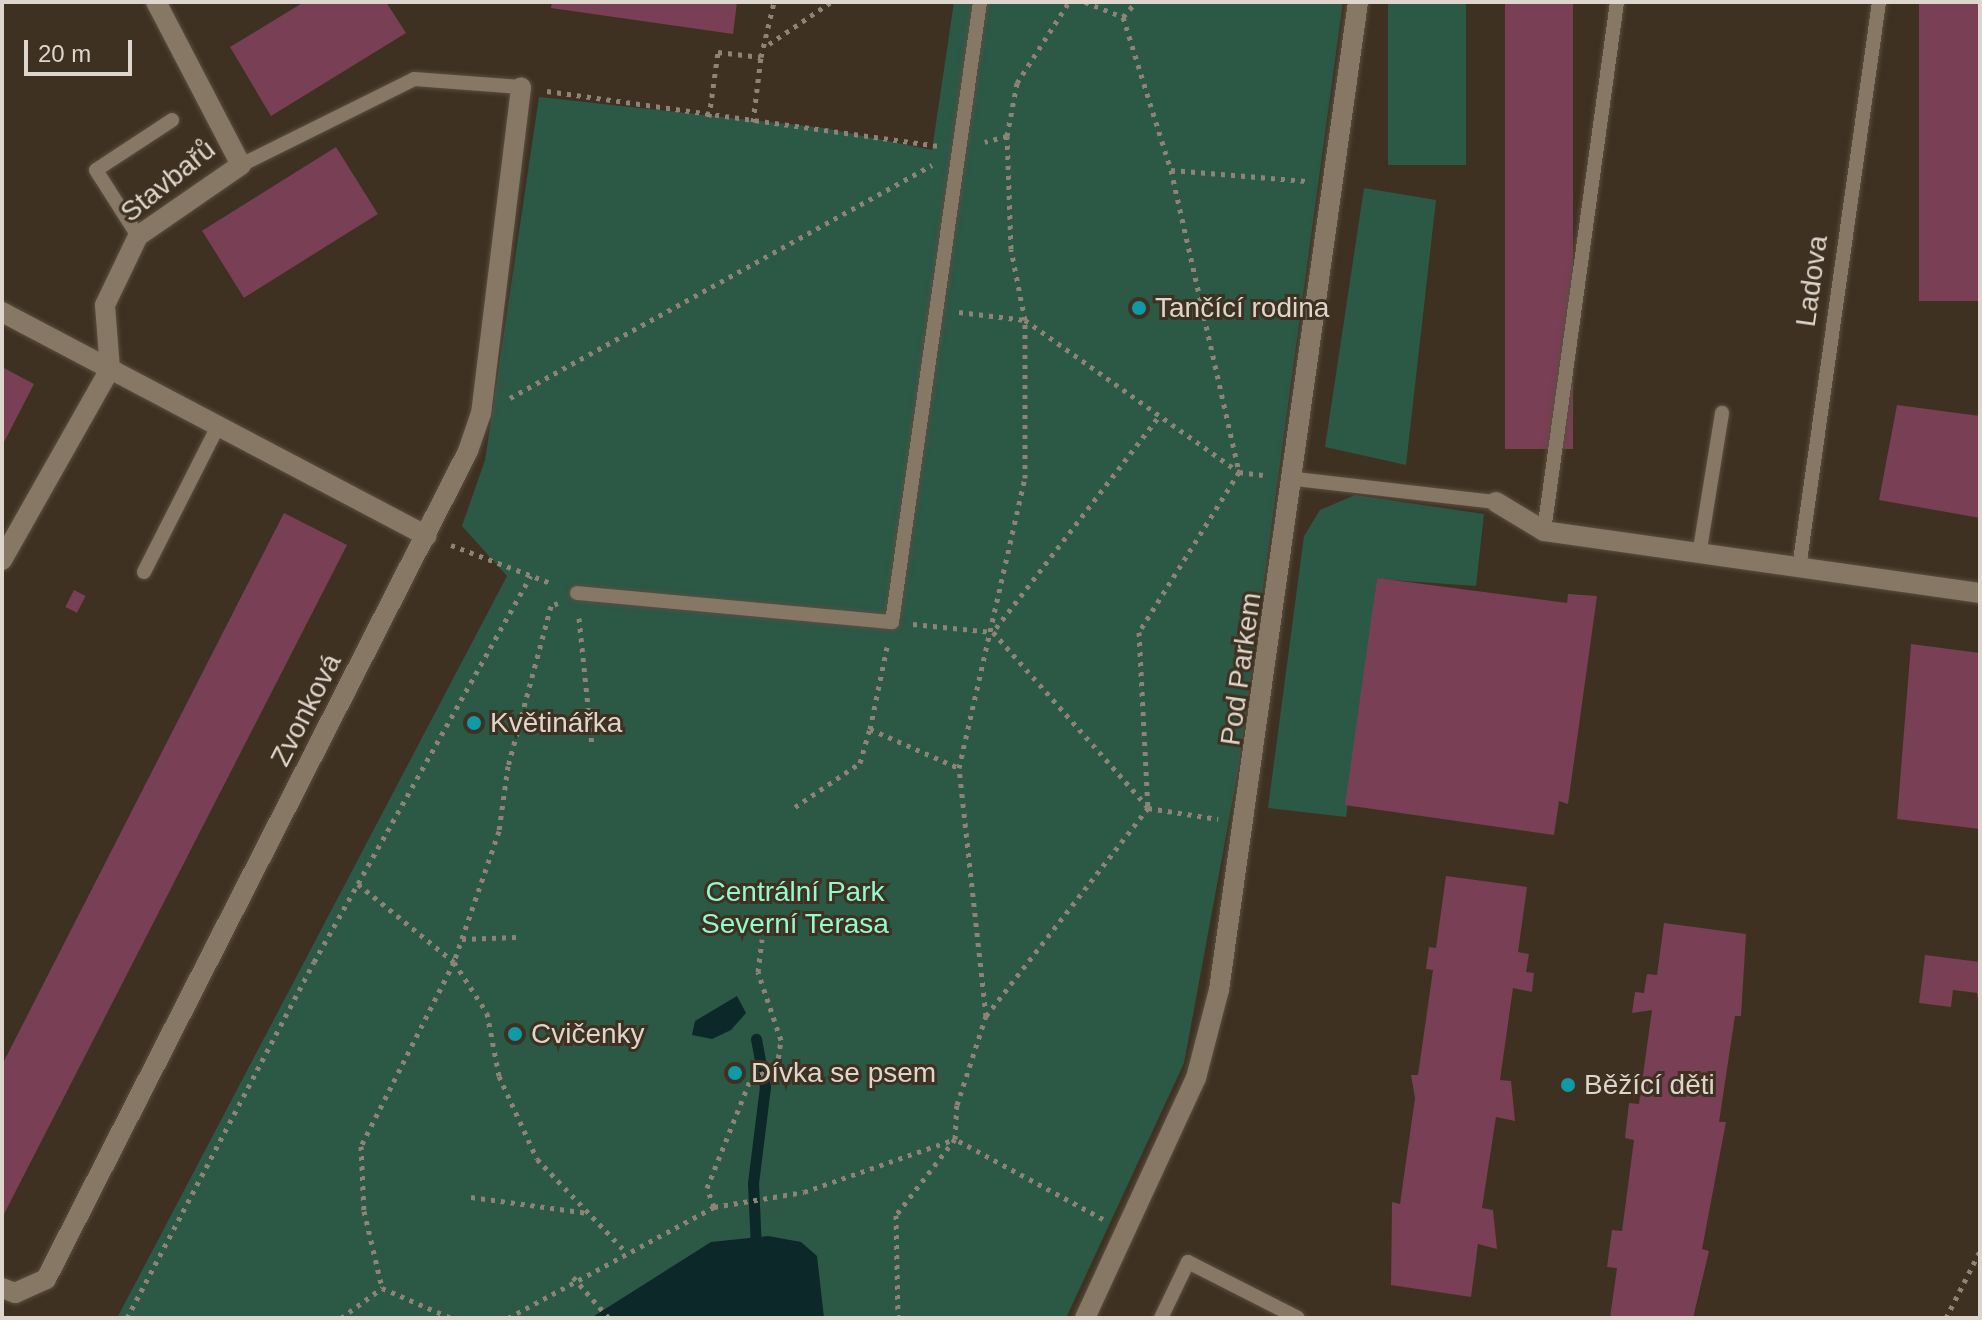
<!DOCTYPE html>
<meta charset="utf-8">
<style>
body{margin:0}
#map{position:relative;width:1982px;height:1320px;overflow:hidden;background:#3e3121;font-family:Helvetica,sans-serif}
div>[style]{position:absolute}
.green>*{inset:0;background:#2c5846;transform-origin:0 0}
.water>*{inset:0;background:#0c2829}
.stream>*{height:11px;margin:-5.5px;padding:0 5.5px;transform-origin:5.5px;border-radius:5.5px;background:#0c2829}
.building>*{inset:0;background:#793f54;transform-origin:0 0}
.path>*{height:5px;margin-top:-2.5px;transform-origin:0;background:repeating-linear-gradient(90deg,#8e8377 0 4px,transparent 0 10px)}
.roads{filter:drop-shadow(0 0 2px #594e40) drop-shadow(0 0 2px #594e40)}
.service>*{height:14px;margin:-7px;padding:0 7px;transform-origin:7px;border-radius:7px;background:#877765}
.minor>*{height:20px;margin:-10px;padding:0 10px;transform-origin:10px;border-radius:10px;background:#877765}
.dots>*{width:22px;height:22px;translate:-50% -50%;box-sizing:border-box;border:4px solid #3e3121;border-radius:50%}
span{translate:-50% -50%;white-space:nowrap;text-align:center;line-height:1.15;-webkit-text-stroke:6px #3e3121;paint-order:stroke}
.street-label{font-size:28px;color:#ded5cc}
.poi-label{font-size:28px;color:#ded5cc}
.left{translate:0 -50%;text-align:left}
.park-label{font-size:28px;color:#93f9ce}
.frame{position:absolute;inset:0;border:4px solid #ded5cc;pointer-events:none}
.scale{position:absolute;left:24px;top:40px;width:108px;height:36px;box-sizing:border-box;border:4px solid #ded5cc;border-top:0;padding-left:10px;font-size:24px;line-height:28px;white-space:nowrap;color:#ded5cc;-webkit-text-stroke:6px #3e3121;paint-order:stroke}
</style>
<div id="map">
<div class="green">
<i style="clip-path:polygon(954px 2px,1343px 2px,1238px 771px,1184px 1063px,1066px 1318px,117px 1318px,507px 576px,462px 526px,485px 460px,539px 97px,824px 128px,932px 150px)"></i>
<i style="left:1388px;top:2px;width:78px;height:163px"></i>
<i style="clip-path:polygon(1364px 188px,1436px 200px,1406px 465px,1325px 447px)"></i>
<i style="clip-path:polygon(1355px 495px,1484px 514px,1476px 586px,1377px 579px,1346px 817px,1268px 808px,1304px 536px,1320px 510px)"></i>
</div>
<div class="water">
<i style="clip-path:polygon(737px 996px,746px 1013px,731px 1030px,712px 1039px,692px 1035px,695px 1021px)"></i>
<i style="clip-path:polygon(768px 1236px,801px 1242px,817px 1256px,824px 1318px,591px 1318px,711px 1242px)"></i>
</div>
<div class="stream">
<i style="left:756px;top:1249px;width:66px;rotate:-92.6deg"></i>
<i style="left:753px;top:1183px;width:97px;rotate:-82.9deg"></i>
<i style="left:765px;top:1087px;width:49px;rotate:-100.6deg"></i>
</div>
<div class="building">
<i style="clip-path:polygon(304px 2px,386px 2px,406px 33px,271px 116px,230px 47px)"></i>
<i style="clip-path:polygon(552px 2px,737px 2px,733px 34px,551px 8px)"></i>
<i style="left:1505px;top:2px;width:68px;height:447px"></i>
<i style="left:1919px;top:2px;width:61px;height:299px"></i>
<i style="left:336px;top:147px;width:79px;height:158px;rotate:58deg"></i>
<i style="clip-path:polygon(2px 367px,34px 384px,2px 446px)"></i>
<i style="clip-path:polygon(1897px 405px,1980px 416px,1980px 518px,1879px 500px)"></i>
<i style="clip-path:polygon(284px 513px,347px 545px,2px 1218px,2px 1065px)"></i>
<i style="clip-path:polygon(1377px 578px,1567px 603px,1568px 594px,1597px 596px,1568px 804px,1559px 801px,1554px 835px,1345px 805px)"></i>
<i style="left:74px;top:590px;width:13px;height:19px;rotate:27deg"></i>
<i style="clip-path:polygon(1911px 644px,1980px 653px,1980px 829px,1897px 819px)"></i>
<i style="clip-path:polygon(1446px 876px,1527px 887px,1518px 952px,1529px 954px,1526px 972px,1534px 973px,1532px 992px,1513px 988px,1500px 1080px,1511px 1081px,1515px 1121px,1496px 1117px,1482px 1208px,1493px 1210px,1497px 1249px,1478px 1244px,1471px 1297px,1391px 1285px,1392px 1202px,1400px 1204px,1415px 1098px,1411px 1075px,1418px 1075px,1433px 970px,1426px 969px,1429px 947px,1436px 948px)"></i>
<i style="clip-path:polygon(1664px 923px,1746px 934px,1741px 1016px,1735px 1016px,1719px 1122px,1726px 1122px,1702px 1249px,1709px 1251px,1693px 1318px,1610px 1318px,1617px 1268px,1607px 1267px,1612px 1230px,1622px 1231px,1634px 1140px,1625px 1138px,1629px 1103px,1639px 1104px,1652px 1010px,1632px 1013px,1635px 992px,1644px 993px,1647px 974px,1657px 975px)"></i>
<i style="clip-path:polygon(1925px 955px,1980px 962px,1980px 1011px,1977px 993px,1953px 990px,1951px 1007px,1919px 1003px)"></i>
</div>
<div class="path">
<i style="left:1085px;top:2px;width:41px;rotate:21.5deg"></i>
<i style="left:1123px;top:17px;width:160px;rotate:72.6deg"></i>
<i style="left:1171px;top:170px;width:310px;rotate:77.3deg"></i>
<i style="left:1239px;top:472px;width:189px;rotate:122deg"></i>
<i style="left:1139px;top:632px;width:176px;rotate:87.1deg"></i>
<i style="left:1123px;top:17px;width:20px;rotate:-49deg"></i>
<i style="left:769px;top:44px;width:75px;rotate:-34.1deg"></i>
<i style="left:547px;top:91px;width:394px;rotate:8deg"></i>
<i style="left:709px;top:117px;width:66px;rotate:-82.1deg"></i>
<i style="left:718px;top:52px;width:43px;rotate:6.6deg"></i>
<i style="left:761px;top:57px;width:57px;rotate:-76.7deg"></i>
<i style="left:753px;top:122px;width:65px;rotate:-83deg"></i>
<i style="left:1007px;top:136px;width:54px;rotate:-79.3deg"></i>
<i style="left:1017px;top:83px;width:96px;rotate:-57.3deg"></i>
<i style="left:1171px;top:170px;width:136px;rotate:4.6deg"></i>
<i style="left:959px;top:312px;width:66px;rotate:6.9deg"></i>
<i style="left:1025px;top:320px;width:72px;rotate:-101.2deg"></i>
<i style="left:1011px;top:249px;width:113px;rotate:-92deg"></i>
<i style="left:1007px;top:136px;width:23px;rotate:165deg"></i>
<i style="left:510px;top:398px;width:482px;rotate:-28.9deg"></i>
<i style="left:451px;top:545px;width:109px;rotate:20.9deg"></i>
<i style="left:558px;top:603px;width:8px;rotate:157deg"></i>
<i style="left:551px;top:606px;width:166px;rotate:105deg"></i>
<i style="left:508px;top:766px;width:66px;rotate:97.9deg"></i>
<i style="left:499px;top:831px;width:139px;rotate:109deg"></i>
<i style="left:454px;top:962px;width:61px;rotate:57.1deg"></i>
<i style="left:487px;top:1013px;width:64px;rotate:79.2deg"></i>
<i style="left:499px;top:1076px;width:91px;rotate:65.4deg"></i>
<i style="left:537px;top:1159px;width:126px;rotate:46.3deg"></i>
<i style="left:579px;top:618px;width:130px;rotate:84.2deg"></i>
<i style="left:913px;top:624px;width:80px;rotate:5.7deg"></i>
<i style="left:993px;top:632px;width:234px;rotate:48.5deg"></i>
<i style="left:996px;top:628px;width:269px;rotate:-52.4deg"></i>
<i style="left:887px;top:647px;width:84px;rotate:101.7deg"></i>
<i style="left:870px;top:729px;width:97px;rotate:23.7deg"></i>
<i style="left:795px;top:807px;width:78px;rotate:-34.1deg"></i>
<i style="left:860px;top:763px;width:35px;rotate:-74deg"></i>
<i style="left:358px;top:884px;width:124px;rotate:39.1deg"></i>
<i style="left:454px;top:962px;width:206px;rotate:116.8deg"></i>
<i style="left:361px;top:1146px;width:65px;rotate:87.4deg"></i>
<i style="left:364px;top:1211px;width:79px;rotate:76.8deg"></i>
<i style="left:462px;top:939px;width:55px;rotate:-2.1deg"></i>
<i style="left:986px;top:1016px;width:249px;rotate:-96.2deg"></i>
<i style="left:959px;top:768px;width:297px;rotate:-77.2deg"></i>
<i style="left:1025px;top:478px;width:158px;rotate:-90deg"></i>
<i style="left:1025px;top:320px;width:262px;rotate:35.4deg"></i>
<i style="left:1239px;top:472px;width:24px;rotate:7deg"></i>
<i style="left:471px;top:1197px;width:118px;rotate:7.8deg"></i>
<i style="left:714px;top:1207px;width:20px;rotate:-110deg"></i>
<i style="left:707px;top:1188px;width:118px;rotate:-68.2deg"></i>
<i style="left:751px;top:1078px;width:28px;rotate:-21deg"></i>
<i style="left:777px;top:1068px;width:28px;rotate:-82deg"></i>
<i style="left:781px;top:1040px;width:72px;rotate:-108.7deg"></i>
<i style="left:758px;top:972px;width:33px;rotate:-83deg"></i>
<i style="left:1103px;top:1219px;width:168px;rotate:-151.6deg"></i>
<i style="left:955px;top:1139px;width:34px;rotate:-87deg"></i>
<i style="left:957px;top:1105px;width:94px;rotate:-72deg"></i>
<i style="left:986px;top:1016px;width:264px;rotate:-52.1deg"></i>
<i style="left:1148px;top:808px;width:71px;rotate:8.9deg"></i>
<i style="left:573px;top:1277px;width:55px;rotate:48.7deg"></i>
<i style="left:127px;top:1318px;width:402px;rotate:-62.3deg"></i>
<i style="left:314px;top:962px;width:443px;rotate:-60.7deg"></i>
<i style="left:341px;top:1318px;width:51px;rotate:-36.2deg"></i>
<i style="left:382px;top:1288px;width:75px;rotate:23.5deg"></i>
<i style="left:508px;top:1318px;width:234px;rotate:-28.3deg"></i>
<i style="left:714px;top:1207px;width:91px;rotate:-9.5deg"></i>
<i style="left:804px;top:1192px;width:160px;rotate:-19.3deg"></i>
<i style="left:955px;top:1139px;width:96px;rotate:127.8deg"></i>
<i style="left:896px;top:1215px;width:103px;rotate:88.9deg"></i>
<i style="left:1946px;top:1318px;width:75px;rotate:-63.1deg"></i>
</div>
<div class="roads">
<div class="service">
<i style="left:241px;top:165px;width:193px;rotate:-26.4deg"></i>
<i style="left:414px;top:79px;width:107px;rotate:4.3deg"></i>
<i style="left:138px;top:236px;width:78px;rotate:-122.5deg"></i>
<i style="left:96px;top:170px;width:91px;rotate:-33.3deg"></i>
<i style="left:1296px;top:479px;width:201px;rotate:6.6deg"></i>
<i style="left:1544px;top:531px;width:534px;rotate:-82.14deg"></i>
<i style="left:1700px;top:549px;width:138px;rotate:-80.8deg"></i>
<i style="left:1799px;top:568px;width:572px;rotate:-81.95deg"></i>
<i style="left:144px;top:572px;width:164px;rotate:-63.1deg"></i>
<i style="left:577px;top:593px;width:316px;rotate:5.3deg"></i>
<i style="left:892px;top:622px;width:626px;rotate:-81.92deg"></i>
<i style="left:1161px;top:1318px;width:62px;rotate:-64.3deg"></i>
<i style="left:1188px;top:1262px;width:123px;rotate:27deg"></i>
</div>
<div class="minor">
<i style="left:2px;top:312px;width:480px;rotate:27.8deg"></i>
<i style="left:1496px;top:502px;width:56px;rotate:31.1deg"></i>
<i style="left:1544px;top:531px;width:440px;rotate:8.1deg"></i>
<i style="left:2px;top:560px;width:219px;rotate:-60.5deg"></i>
<i style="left:110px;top:369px;width:64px;rotate:-94.5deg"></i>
<i style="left:105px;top:305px;width:76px;rotate:-64.4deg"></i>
<i style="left:138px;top:236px;width:125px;rotate:-34.6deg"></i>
<i style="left:241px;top:165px;width:184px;rotate:-117.5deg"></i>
<i style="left:2px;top:1288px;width:14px;rotate:21deg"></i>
<i style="left:15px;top:1293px;width:34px;rotate:-24deg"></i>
<i style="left:46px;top:1279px;width:929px;rotate:-62.99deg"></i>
<i style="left:468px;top:451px;width:39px;rotate:-71deg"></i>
<i style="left:481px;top:414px;width:329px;rotate:-83deg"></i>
<i style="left:1085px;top:1318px;width:264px;rotate:-65.2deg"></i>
<i style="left:1196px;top:1078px;width:91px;rotate:-75.4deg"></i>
<i style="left:1219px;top:990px;width:998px;rotate:-81.99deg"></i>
</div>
</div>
<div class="dots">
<i style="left:1139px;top:308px;background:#0f9aa8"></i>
<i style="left:474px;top:723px;background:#0f9aa8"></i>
<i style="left:515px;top:1034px;background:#0f9aa8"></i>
<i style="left:735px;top:1073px;background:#0f9aa8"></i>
<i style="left:1568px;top:1085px;background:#0f9aa8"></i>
</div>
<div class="street-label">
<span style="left:168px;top:181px;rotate:-39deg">Stavbařů</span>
<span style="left:1812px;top:281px;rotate:-82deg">Ladova</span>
<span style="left:1241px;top:669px;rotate:-82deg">Pod Parkem</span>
<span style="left:306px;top:710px;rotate:-63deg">Zvonková</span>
</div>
<div class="poi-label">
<span class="left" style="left:1155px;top:308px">Tančící rodina</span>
<span class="left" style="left:490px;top:723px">Květinářka</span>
<span class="left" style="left:531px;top:1034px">Cvičenky</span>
<span class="left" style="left:751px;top:1073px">Dívka se psem</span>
<span class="left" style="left:1584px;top:1085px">Běžící děti</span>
</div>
<div class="park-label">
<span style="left:795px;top:908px">Centrální Park<br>Severní Terasa</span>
</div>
<div class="frame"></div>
<div class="scale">20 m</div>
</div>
